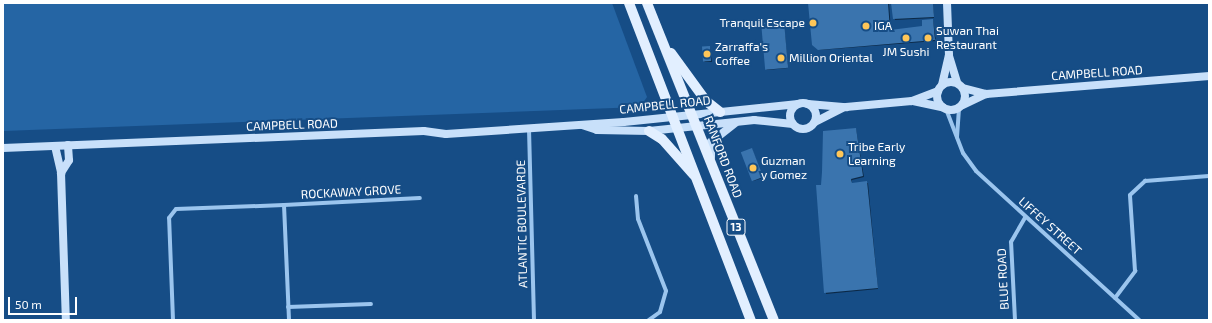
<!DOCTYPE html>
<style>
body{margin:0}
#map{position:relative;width:1212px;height:323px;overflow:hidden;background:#164d86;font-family:"Exo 2",sans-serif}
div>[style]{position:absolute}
.green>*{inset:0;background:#2565a4}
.shadow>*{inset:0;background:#0007}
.building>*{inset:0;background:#3a74ae;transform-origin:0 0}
.street>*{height:4px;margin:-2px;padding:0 2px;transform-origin:2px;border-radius:2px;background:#9bc5ee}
.secondary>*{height:8px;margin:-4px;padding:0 4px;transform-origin:4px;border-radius:4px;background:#c8e0fa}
.secondary>.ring{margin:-4px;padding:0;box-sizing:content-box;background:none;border:8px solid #c8e0fa;border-radius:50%}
.primary>*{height:10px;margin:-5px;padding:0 5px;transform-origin:5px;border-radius:5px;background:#e2efff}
.dots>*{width:11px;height:11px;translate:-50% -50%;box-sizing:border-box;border:2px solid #164d86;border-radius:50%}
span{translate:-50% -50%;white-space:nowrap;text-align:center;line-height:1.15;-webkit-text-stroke:4px #164d86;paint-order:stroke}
.shield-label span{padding:1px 3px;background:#164d86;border:1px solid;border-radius:3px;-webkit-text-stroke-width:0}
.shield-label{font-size:11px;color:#fff;font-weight:700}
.poi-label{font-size:12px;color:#fff}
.right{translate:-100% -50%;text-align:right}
.left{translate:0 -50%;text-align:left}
.street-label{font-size:12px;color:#fff}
.frame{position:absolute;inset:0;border:4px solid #fff;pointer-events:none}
.scale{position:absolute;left:8px;top:297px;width:69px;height:18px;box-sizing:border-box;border:2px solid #fff;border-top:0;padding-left:5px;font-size:12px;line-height:14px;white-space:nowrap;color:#fff;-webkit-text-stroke:3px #164d86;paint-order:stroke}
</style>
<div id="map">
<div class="green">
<i style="clip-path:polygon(3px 3px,612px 3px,647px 97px,640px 107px,3px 131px)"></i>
</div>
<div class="shadow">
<i style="clip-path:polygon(809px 3px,889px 3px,891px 31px,923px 27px,933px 20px,936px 41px,820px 50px,813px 44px)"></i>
<i style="clip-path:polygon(892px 3px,933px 3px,934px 18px,895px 20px)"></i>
<i style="clip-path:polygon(784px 22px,788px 68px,767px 70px,766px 69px)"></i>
<i style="clip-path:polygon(710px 47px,712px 62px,705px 62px,704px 61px)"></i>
<i style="clip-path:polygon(856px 129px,864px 177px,852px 180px,852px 184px,868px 183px,878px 289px,826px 294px,822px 186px)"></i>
<i style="clip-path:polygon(752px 149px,763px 178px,753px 181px,752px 180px)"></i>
</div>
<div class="building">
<i style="clip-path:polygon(808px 3px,888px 3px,890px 30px,922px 26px,922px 20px,933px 19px,935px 40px,818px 50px,812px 45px)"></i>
<i style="clip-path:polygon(891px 3px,933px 3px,934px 17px,893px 19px)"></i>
<i style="left:784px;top:21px;width:47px;height:23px;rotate:85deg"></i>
<i style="left:710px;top:46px;width:15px;height:8px;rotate:86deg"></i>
<i style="clip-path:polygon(856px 128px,863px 176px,851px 179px,852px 183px,867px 181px,878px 288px,824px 293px,816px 185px,821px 185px,822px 172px,823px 131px)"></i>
<i style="left:752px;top:148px;width:31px;height:12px;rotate:69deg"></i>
</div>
<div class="street">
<i style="left:946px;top:109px;width:47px;rotate:68.9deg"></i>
<i style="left:963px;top:153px;width:22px;rotate:54deg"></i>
<i style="left:976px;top:171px;width:221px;rotate:42.4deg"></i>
<i style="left:529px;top:129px;width:191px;rotate:88.5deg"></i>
<i style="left:957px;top:137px;width:29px;rotate:-86deg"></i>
<i style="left:636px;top:196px;width:23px;rotate:85deg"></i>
<i style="left:638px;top:219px;width:77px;rotate:68.7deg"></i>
<i style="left:666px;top:291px;width:22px;rotate:106deg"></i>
<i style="left:660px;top:312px;width:14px;rotate:144deg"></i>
<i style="left:284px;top:205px;width:136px;rotate:-2.9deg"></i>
<i style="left:1115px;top:298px;width:34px;rotate:-53deg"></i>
<i style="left:1135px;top:271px;width:76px;rotate:-93.8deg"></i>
<i style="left:1130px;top:195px;width:21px;rotate:-43deg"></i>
<i style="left:1145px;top:181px;width:64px;rotate:-4.5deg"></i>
<i style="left:288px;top:307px;width:83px;rotate:-2.1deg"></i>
<i style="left:173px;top:320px;width:102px;rotate:-92.2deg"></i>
<i style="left:169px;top:218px;width:11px;rotate:-52deg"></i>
<i style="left:176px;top:209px;width:108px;rotate:-2.1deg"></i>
<i style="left:284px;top:205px;width:115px;rotate:87.5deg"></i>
<i style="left:1015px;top:320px;width:78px;rotate:-92.9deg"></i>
<i style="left:1011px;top:242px;width:28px;rotate:-60deg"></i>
</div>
<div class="secondary">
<i style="left:949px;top:56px;width:28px;rotate:73deg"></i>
<i class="ring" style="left:937px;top:82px;width:20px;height:20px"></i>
<i style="left:942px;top:85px;width:31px;rotate:-77deg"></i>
<i style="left:949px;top:55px;width:52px;rotate:-92.2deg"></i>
<i style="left:963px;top:88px;width:24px;rotate:15deg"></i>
<i style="left:986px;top:94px;width:224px;rotate:-4.6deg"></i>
<i style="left:913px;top:101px;width:30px;rotate:12deg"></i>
<i class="ring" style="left:790px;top:103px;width:18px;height:18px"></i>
<i style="left:808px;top:104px;width:38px;rotate:5deg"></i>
<i style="left:846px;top:107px;width:66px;rotate:-5.2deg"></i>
<i style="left:912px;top:101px;width:28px;rotate:-21deg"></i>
<i style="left:963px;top:105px;width:25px;rotate:-26deg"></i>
<i style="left:815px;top:122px;width:31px;rotate:-27deg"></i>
<i style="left:582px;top:125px;width:16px;rotate:18deg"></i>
<i style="left:597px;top:130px;width:52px;rotate:1.1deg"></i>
<i style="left:649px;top:131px;width:106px;rotate:-6deg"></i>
<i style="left:754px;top:120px;width:39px;rotate:6deg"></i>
<i style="left:55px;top:146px;width:28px;rotate:77deg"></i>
<i style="left:61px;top:173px;width:147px;rotate:88.1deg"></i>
<i style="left:3px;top:148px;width:421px;rotate:-2.3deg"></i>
<i style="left:424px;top:131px;width:22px;rotate:8deg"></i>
<i style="left:446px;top:134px;width:178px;rotate:-3.9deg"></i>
<i style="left:624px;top:122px;width:175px;rotate:-5.9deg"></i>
<i style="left:711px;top:157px;width:15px;rotate:-90deg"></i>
<i style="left:711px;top:142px;width:31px;rotate:-38deg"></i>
<i style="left:61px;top:173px;width:15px;rotate:-58deg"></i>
<i style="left:69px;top:160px;width:15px;rotate:-94deg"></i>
</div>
<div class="primary">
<i style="left:629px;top:3px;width:340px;rotate:69deg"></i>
<i style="left:647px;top:3px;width:341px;rotate:68.2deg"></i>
<i style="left:671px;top:53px;width:59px;rotate:53.9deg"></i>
<i style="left:706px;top:101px;width:18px;rotate:38deg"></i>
<i style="left:649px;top:131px;width:15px;rotate:32deg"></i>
<i style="left:662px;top:139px;width:48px;rotate:48.4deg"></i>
</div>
<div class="dots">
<i style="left:813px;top:23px;background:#ffc658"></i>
<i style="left:866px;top:26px;background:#ffc658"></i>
<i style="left:906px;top:38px;background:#ffc658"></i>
<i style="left:928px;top:38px;background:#ffc658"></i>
<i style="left:707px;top:54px;background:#ffc658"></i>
<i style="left:781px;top:58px;background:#ffc658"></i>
<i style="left:840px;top:154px;background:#ffc658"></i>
<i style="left:753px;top:168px;background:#ffc658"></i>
</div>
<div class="shield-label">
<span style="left:736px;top:227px">13</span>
</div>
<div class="poi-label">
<span class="right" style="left:805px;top:23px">Tranquil Escape</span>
<span class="left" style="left:874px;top:26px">IGA</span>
<span class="left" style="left:936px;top:38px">Suwan Thai<br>Restaurant</span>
<span class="left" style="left:715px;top:54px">Zarraffa's<br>Coffee</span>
<span style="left:906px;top:52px">JM Sushi</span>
<span class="left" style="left:789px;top:58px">Million Oriental</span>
<span class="left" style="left:848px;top:154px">Tribe Early<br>Learning</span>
<span class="left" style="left:761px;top:168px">Guzman<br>y Gomez</span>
</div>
<div class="street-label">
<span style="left:1097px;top:73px;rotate:-4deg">CAMPBELL ROAD</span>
<span style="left:665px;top:105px;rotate:-6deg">CAMPBELL ROAD</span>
<span style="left:292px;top:125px;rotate:-2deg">CAMPBELL ROAD</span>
<span style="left:723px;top:157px;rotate:69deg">RANFORD ROAD</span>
<span style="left:351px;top:192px;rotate:-3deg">ROCKAWAY GROVE</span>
<span style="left:522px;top:224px;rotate:-91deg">ATLANTIC BOULEVARDE</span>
<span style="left:1050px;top:226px;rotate:42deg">LIFFEY STREET</span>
<span style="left:1003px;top:279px;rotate:-93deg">BLUE ROAD</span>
</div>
<div class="frame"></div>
<div class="scale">50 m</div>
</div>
